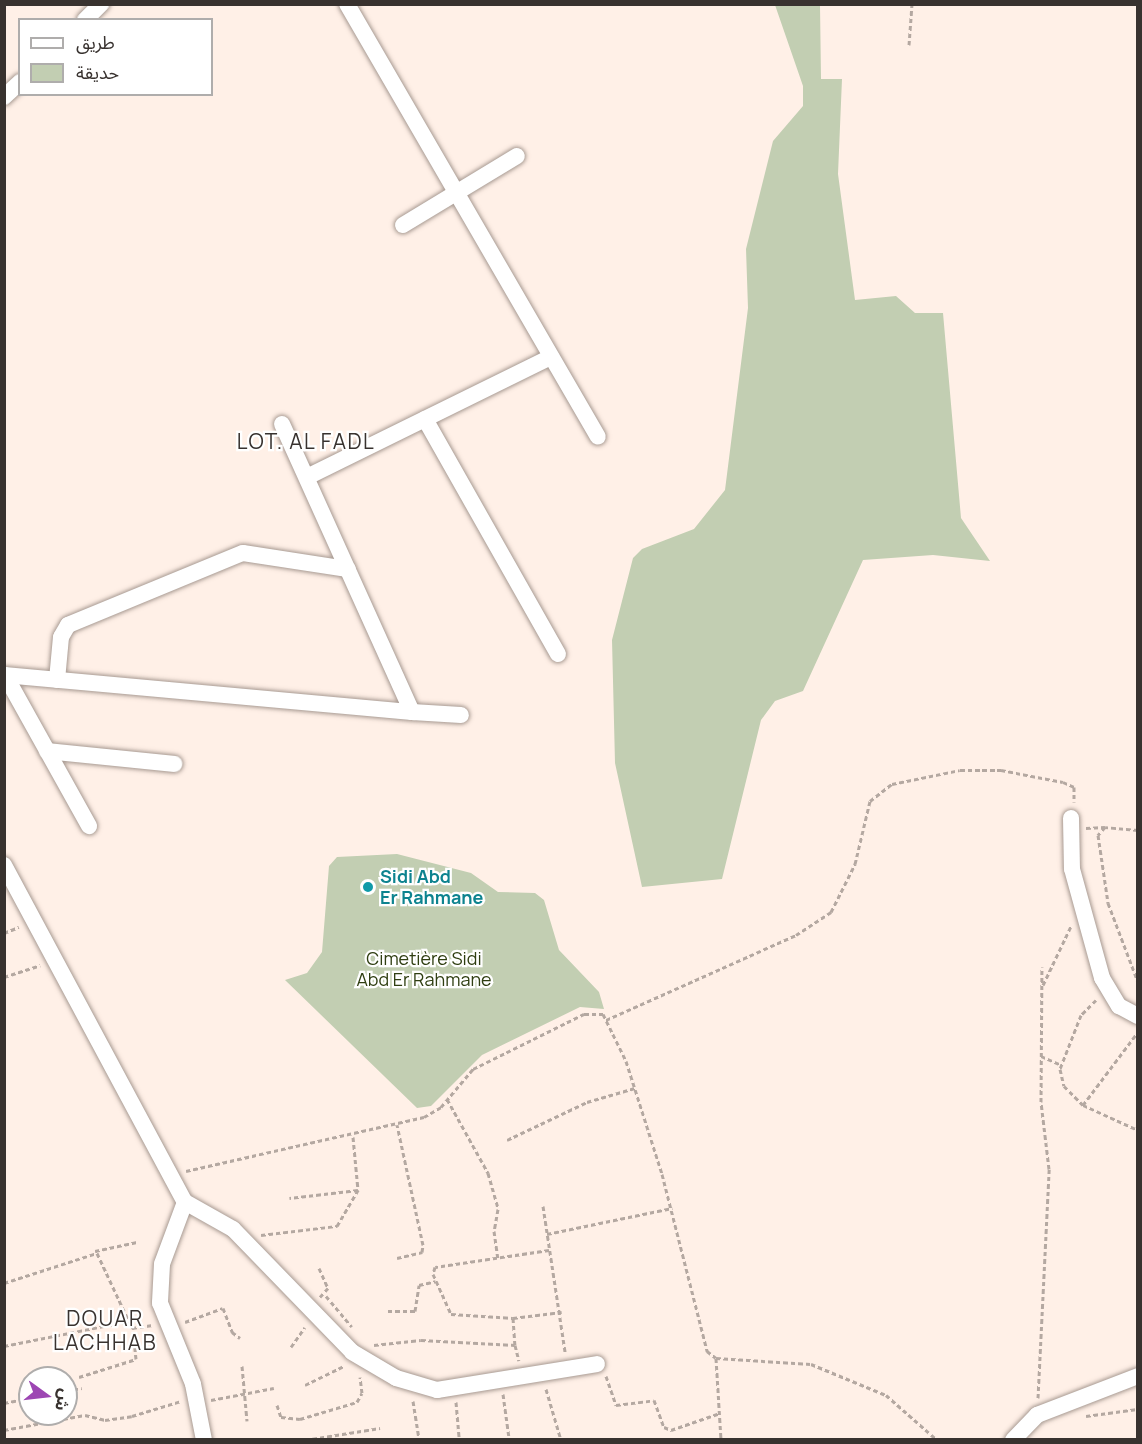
<!DOCTYPE html>
<meta charset="utf-8">
<style>
body{margin:0}
#map{position:relative;width:1142px;height:1444px;overflow:hidden;background:#fff0e7;font-family:Manrope,"Noto Sans Arabic",sans-serif}
div>[style]{position:absolute}
.green>*{inset:0;background:#c2ceb2}
.path>*{height:3px;margin-top:-1.5px;transform-origin:0;background:repeating-linear-gradient(90deg,#b4a8a1 0 4.5px,transparent 0 7.5px)}
.roads{filter:drop-shadow(0 0 2px #a89a92) drop-shadow(0 0 2px #a89a92)}
.minor>*{height:16px;margin:-8px;padding:0 8px;transform-origin:8px;border-radius:8px;background:#fff}
.dots>*{width:16px;height:16px;translate:-50% -50%;box-sizing:border-box;border:3px solid #fff;border-radius:50%}
span{translate:-50% -50%;white-space:nowrap;text-align:center;line-height:1.15;-webkit-text-stroke:4.5px #fff;paint-order:stroke}
.culture-label{font-size:18px;color:#0d838f;font-weight:700}
.left{translate:0 -50%;text-align:left}
.park-label{font-size:18px;color:#2f3e11}
.quarter-label{font-size:21px;color:#38322f;letter-spacing:1.5px}
.frame{position:absolute;inset:0;border:6px solid #38322f;pointer-events:none}
.legend{position:absolute;left:18px;top:18px;width:195px;height:78px;box-sizing:border-box;background:#fff;border:2px solid #afadac;margin:0;padding:8px 10px;list-style:none;font-size:18px;color:#38322f}
.legend li{display:flex;align-items:center;gap:12px;height:30px}
.legend b{width:30px;border:2px solid #afadac}
.north{position:absolute;left:18px;top:1366px;width:60px;height:60px;box-sizing:border-box;background:#fff;border:2px solid #afadac;border-radius:50%;rotate:105deg;font-size:16px;font-weight:700;line-height:24px;text-align:center;color:#38322f}
.north::after{content:'';display:block;margin:auto;width:21px;height:27px;background:#9d46b3;clip-path:polygon(50% 0,100% 100%,50% 72%,0 100%)}
</style>
<div id="map">
<div class="green">
<i style="clip-path:polygon(775px 5px,820px 5px,821px 79px,842px 79px,838px 174px,855px 300px,896px 296px,915px 313px,943px 313px,961px 518px,990px 561px,933px 555px,863px 560px,803px 691px,775px 701px,761px 720px,722px 879px,642px 887px,615px 763px,612px 640px,633px 558px,642px 549px,694px 529px,725px 490px,748px 308px,746px 249px,773px 141px,803px 106px,803px 86px)"></i>
<i style="clip-path:polygon(397px 854px,471px 873px,498px 892px,535px 893px,544px 900px,559px 950px,599px 992px,604px 1009px,580px 1007px,482px 1055px,431px 1106px,417px 1108px,285px 980px,307px 973px,322px 952px,329px 866px,337px 857px)"></i>
</div>
<div class="path">
<i style="left:909px;top:45px;width:41px;rotate:-85.8deg"></i>
<i style="left:1086px;top:828px;width:19px;rotate:-3deg"></i>
<i style="left:1138px;top:830px;width:33px;rotate:-175deg"></i>
<i style="left:1105px;top:827px;width:11px;rotate:131deg"></i>
<i style="left:1098px;top:835px;width:69px;rotate:81.6deg"></i>
<i style="left:1108px;top:903px;width:85px;rotate:69.2deg"></i>
<i style="left:4px;top:933px;width:16px;rotate:-22deg"></i>
<i style="left:4px;top:977px;width:38px;rotate:-18deg"></i>
<i style="left:1043px;top:985px;width:65px;rotate:-64.6deg"></i>
<i style="left:1096px;top:1000px;width:21px;rotate:135deg"></i>
<i style="left:1081px;top:1015px;width:58px;rotate:111.3deg"></i>
<i style="left:1060px;top:1069px;width:17px;rotate:77deg"></i>
<i style="left:1064px;top:1086px;width:27px;rotate:45deg"></i>
<i style="left:1083px;top:1105px;width:60px;rotate:24.4deg"></i>
<i style="left:606px;top:1020px;width:208px;rotate:-24.1deg"></i>
<i style="left:796px;top:935px;width:42px;rotate:-33.3deg"></i>
<i style="left:831px;top:912px;width:54px;rotate:-63.4deg"></i>
<i style="left:855px;top:864px;width:65px;rotate:-76.6deg"></i>
<i style="left:870px;top:801px;width:28px;rotate:-38deg"></i>
<i style="left:892px;top:784px;width:69px;rotate:-11.6deg"></i>
<i style="left:960px;top:770px;width:41px"></i>
<i style="left:1001px;top:770px;width:63px;rotate:11deg"></i>
<i style="left:1063px;top:782px;width:12px;rotate:24deg"></i>
<i style="left:1074px;top:787px;width:15px;rotate:90deg"></i>
<i style="left:1041px;top:1056px;width:22px;rotate:24deg"></i>
<i style="left:447px;top:1099px;width:85px;rotate:61deg"></i>
<i style="left:488px;top:1173px;width:37px;rotate:74deg"></i>
<i style="left:498px;top:1209px;width:22px;rotate:100deg"></i>
<i style="left:494px;top:1231px;width:27px;rotate:82deg"></i>
<i style="left:1083px;top:1105px;width:90px;rotate:-53.1deg"></i>
<i style="left:353px;top:1137px;width:53px;rotate:84.6deg"></i>
<i style="left:507px;top:1140px;width:89px;rotate:-25.4deg"></i>
<i style="left:587px;top:1102px;width:50px;rotate:-16.3deg"></i>
<i style="left:186px;top:1171px;width:244px;rotate:-12.8deg"></i>
<i style="left:424px;top:1117px;width:20px;rotate:-30deg"></i>
<i style="left:441px;top:1107px;width:50px;rotate:-49.9deg"></i>
<i style="left:473px;top:1069px;width:124px;rotate:-26.4deg"></i>
<i style="left:584px;top:1014px;width:19px"></i>
<i style="left:603px;top:1014px;width:52px;rotate:63.9deg"></i>
<i style="left:626px;top:1061px;width:119px;rotate:72.3deg"></i>
<i style="left:662px;top:1174px;width:183px;rotate:75.7deg"></i>
<i style="left:707px;top:1351px;width:11px;rotate:38deg"></i>
<i style="left:716px;top:1358px;width:95px;rotate:3.6deg"></i>
<i style="left:811px;top:1364px;width:81px;rotate:22.5deg"></i>
<i style="left:886px;top:1395px;width:68px;rotate:41.4deg"></i>
<i style="left:543px;top:1206px;width:148px;rotate:81.4deg"></i>
<i style="left:547px;top:1234px;width:128px;rotate:-11.7deg"></i>
<i style="left:261px;top:1235px;width:77px;rotate:-6.8deg"></i>
<i style="left:337px;top:1226px;width:42px;rotate:-59.7deg"></i>
<i style="left:358px;top:1190px;width:69px;rotate:173.4deg"></i>
<i style="left:549px;top:1250px;width:115px;rotate:171.5deg"></i>
<i style="left:435px;top:1267px;width:7px;rotate:106deg"></i>
<i style="left:433px;top:1274px;width:44px;rotate:65.8deg"></i>
<i style="left:451px;top:1314px;width:62px;rotate:3.7deg"></i>
<i style="left:513px;top:1318px;width:49px;rotate:-7deg"></i>
<i style="left:95px;top:1251px;width:43px;rotate:-12.1deg"></i>
<i style="left:397px;top:1258px;width:26px;rotate:-13deg"></i>
<i style="left:422px;top:1252px;width:7px;rotate:-82deg"></i>
<i style="left:423px;top:1245px;width:123px;rotate:-102.2deg"></i>
<i style="left:319px;top:1268px;width:22px;rotate:66deg"></i>
<i style="left:328px;top:1288px;width:12px;rotate:132deg"></i>
<i style="left:4px;top:1283px;width:98px;rotate:-17.9deg"></i>
<i style="left:97px;top:1253px;width:83px;rotate:65deg"></i>
<i style="left:132px;top:1328px;width:21px;rotate:-8deg"></i>
<i style="left:326px;top:1296px;width:40px;rotate:50deg"></i>
<i style="left:388px;top:1311px;width:27px"></i>
<i style="left:415px;top:1311px;width:26px;rotate:-81deg"></i>
<i style="left:419px;top:1285px;width:17px;rotate:-13deg"></i>
<i style="left:513px;top:1318px;width:27px;rotate:86deg"></i>
<i style="left:185px;top:1322px;width:40px;rotate:-20.2deg"></i>
<i style="left:223px;top:1308px;width:26px;rotate:69deg"></i>
<i style="left:232px;top:1332px;width:10px;rotate:37deg"></i>
<i style="left:374px;top:1345px;width:47px;rotate:-6.1deg"></i>
<i style="left:421px;top:1340px;width:94px;rotate:3deg"></i>
<i style="left:515px;top:1345px;width:16px;rotate:76deg"></i>
<i style="left:4px;top:1346px;width:127px;rotate:-11.3deg"></i>
<i style="left:291px;top:1347px;width:24px;rotate:-55deg"></i>
<i style="left:716px;top:1358px;width:82px;rotate:86.5deg"></i>
<i style="left:242px;top:1366px;width:55px;rotate:84.8deg"></i>
<i style="left:606px;top:1376px;width:31px;rotate:71deg"></i>
<i style="left:616px;top:1405px;width:38px;rotate:-7deg"></i>
<i style="left:654px;top:1400px;width:29px;rotate:70deg"></i>
<i style="left:664px;top:1427px;width:8px;rotate:23deg"></i>
<i style="left:671px;top:1430px;width:52px;rotate:-19.1deg"></i>
<i style="left:79px;top:1377px;width:60px;rotate:-17.5deg"></i>
<i style="left:136px;top:1359px;width:30px;rotate:-96deg"></i>
<i style="left:305px;top:1385px;width:43px;rotate:-26deg"></i>
<i style="left:546px;top:1389px;width:53px;rotate:73.6deg"></i>
<i style="left:66px;top:1391px;width:16px;rotate:-11deg"></i>
<i style="left:503px;top:1394px;width:44px;rotate:82.2deg"></i>
<i style="left:1038px;top:1398px;width:229px;rotate:-87.2deg"></i>
<i style="left:1049px;top:1169px;width:67px;rotate:-96.8deg"></i>
<i style="left:1041px;top:1102px;width:135px;rotate:-89.6deg"></i>
<i style="left:211px;top:1400px;width:64px;rotate:-10.8deg"></i>
<i style="left:413px;top:1401px;width:39px;rotate:81deg"></i>
<i style="left:456px;top:1402px;width:37px;rotate:85deg"></i>
<i style="left:4px;top:1403px;width:26px;rotate:-11deg"></i>
<i style="left:277px;top:1405px;width:13px;rotate:72deg"></i>
<i style="left:281px;top:1417px;width:19px;rotate:6deg"></i>
<i style="left:300px;top:1419px;width:59px;rotate:-16.6deg"></i>
<i style="left:357px;top:1402px;width:10px;rotate:-61deg"></i>
<i style="left:362px;top:1393px;width:16px;rotate:-97deg"></i>
<i style="left:1086px;top:1416px;width:52px;rotate:-7.7deg"></i>
<i style="left:4px;top:1430px;width:82px;rotate:-10.5deg"></i>
<i style="left:85px;top:1415px;width:21px;rotate:14deg"></i>
<i style="left:105px;top:1420px;width:27px;rotate:-8deg"></i>
<i style="left:132px;top:1416px;width:51px;rotate:-17deg"></i>
<i style="left:305px;top:1440px;width:76px;rotate:-9.1deg"></i>
</div>
<div class="roads">
<div class="minor">
<i style="left:347px;top:4px;width:500px;rotate:59.9deg"></i>
<i style="left:85px;top:20px;width:23px;rotate:-45deg"></i>
<i style="left:4px;top:97px;width:22px;rotate:-43deg"></i>
<i style="left:403px;top:225px;width:133px;rotate:-31.2deg"></i>
<i style="left:425px;top:419px;width:270px;rotate:60.5deg"></i>
<i style="left:282px;top:424px;width:316px;rotate:65.7deg"></i>
<i style="left:412px;top:712px;width:49px;rotate:3.5deg"></i>
<i style="left:307px;top:477px;width:272px;rotate:-26.2deg"></i>
<i style="left:4px;top:675px;width:410px;rotate:5.2deg"></i>
<i style="left:5px;top:675px;width:173px;rotate:60.9deg"></i>
<i style="left:57px;top:680px;width:43px;rotate:-84.7deg"></i>
<i style="left:61px;top:637px;width:14px;rotate:-60deg"></i>
<i style="left:68px;top:625px;width:189px;rotate:-22.4deg"></i>
<i style="left:243px;top:553px;width:106px;rotate:8.7deg"></i>
<i style="left:47px;top:751px;width:128px;rotate:5.8deg"></i>
<i style="left:1071px;top:818px;width:51px;rotate:88.9deg"></i>
<i style="left:1072px;top:869px;width:113px;rotate:74.6deg"></i>
<i style="left:1102px;top:978px;width:33px;rotate:59deg"></i>
<i style="left:1119px;top:1006px;width:21px;rotate:28deg"></i>
<i style="left:4px;top:865px;width:383px;rotate:61.8deg"></i>
<i style="left:185px;top:1202px;width:66px;rotate:110.4deg"></i>
<i style="left:162px;top:1264px;width:39px;rotate:93deg"></i>
<i style="left:160px;top:1303px;width:87px;rotate:67.8deg"></i>
<i style="left:193px;top:1384px;width:57px;rotate:78.9deg"></i>
<i style="left:185px;top:1202px;width:55px;rotate:29.4deg"></i>
<i style="left:233px;top:1229px;width:171px;rotate:45.9deg"></i>
<i style="left:352px;top:1352px;width:51px;rotate:30.6deg"></i>
<i style="left:396px;top:1378px;width:43px;rotate:16.3deg"></i>
<i style="left:437px;top:1390px;width:162px;rotate:-9.2deg"></i>
<i style="left:1013px;top:1440px;width:35px;rotate:-46deg"></i>
<i style="left:1037px;top:1415px;width:108px;rotate:-21.1deg"></i>
</div>
</div>
<div class="dots">
<i style="left:368px;top:887px;background:#0f9aa8"></i>
</div>
<div class="culture-label">
<span class="left" style="left:380px;top:887px">Sidi Abd<br>Er Rahmane</span>
</div>
<div class="park-label">
<span style="left:424px;top:969px">Cimetière Sidi<br>Abd Er Rahmane</span>
</div>
<div class="quarter-label">
<span style="left:306px;top:441px">LOT. AL FADL</span>
<span style="left:105px;top:1330px">DOUAR<br>LACHHAB</span>
</div>
<div class="frame"></div>
<ul class="legend">
<li><b style="height:8px;background:#fff"></b>طريق</li>
<li><b style="height:16px;background:#c2ceb2"></b>حديقة</li>
</ul>
<div class="north">ش</div>
</div>
